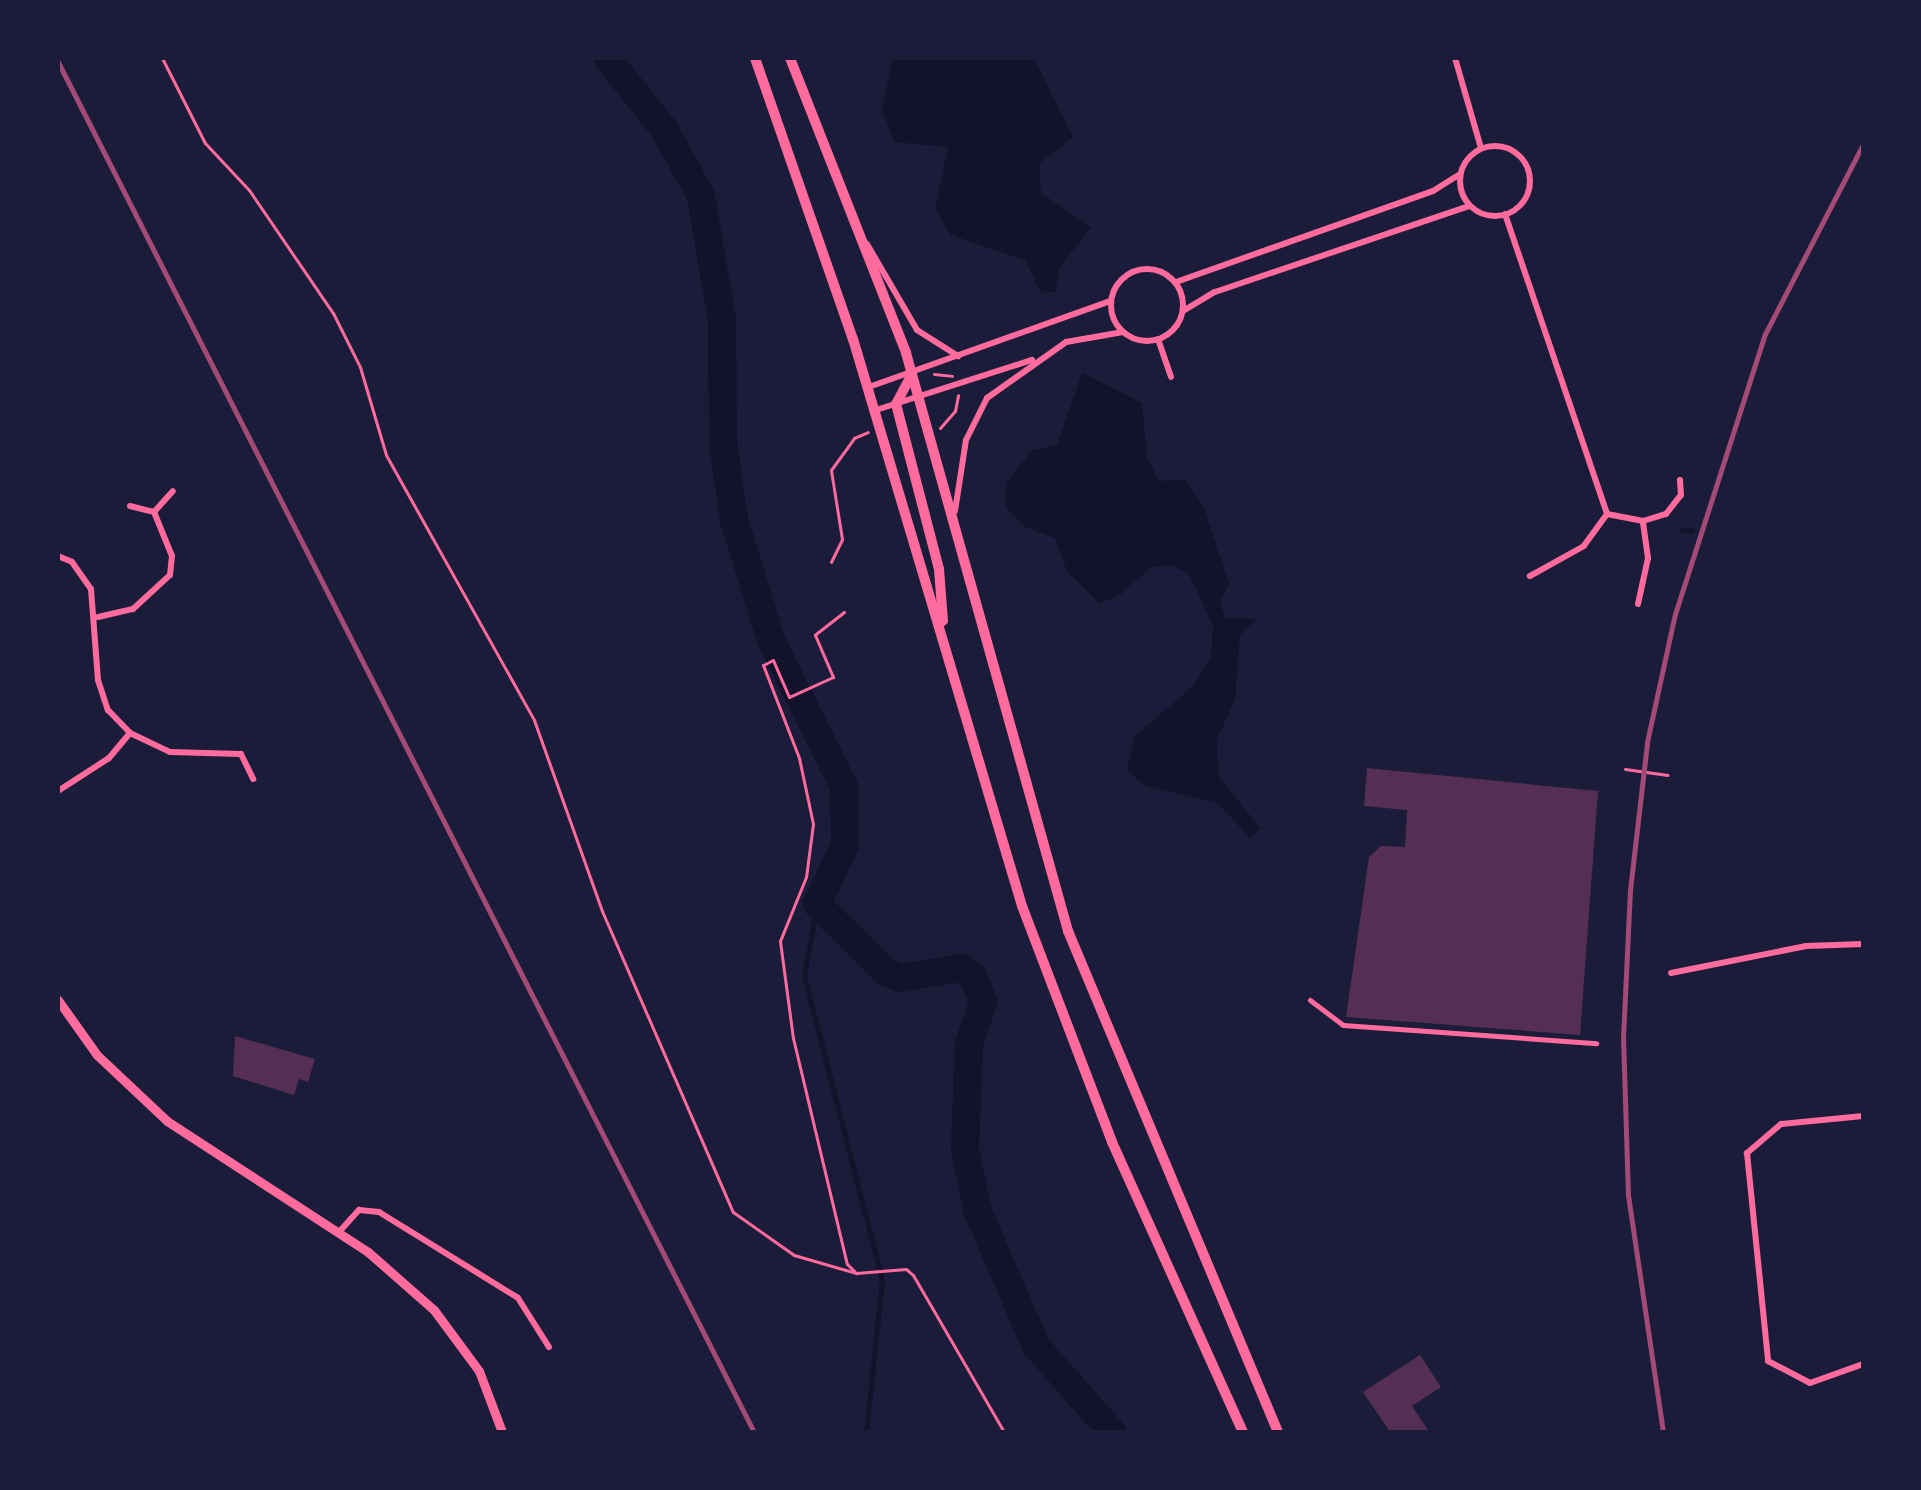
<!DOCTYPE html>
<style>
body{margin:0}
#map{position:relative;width:1921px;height:1490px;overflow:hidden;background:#1b1b3a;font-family:"IBM Plex Sans",sans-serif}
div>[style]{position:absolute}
.water>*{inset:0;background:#12122b}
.stream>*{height:5px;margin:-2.5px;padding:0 2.5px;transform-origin:2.5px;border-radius:2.5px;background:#12122b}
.river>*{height:28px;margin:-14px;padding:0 14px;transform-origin:14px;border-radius:14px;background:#12122b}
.building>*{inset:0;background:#542f53}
.path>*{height:3px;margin:-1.5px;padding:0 1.5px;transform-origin:1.5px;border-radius:1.5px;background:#ff6b9d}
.pedestrian>*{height:5px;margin:-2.5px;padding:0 2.5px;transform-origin:2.5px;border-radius:2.5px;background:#ff6b9d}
.minor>*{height:6px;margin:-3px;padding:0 3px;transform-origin:3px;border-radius:3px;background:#ff6b9d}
.minor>.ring{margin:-3px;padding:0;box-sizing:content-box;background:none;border:6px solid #ff6b9d;border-radius:50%}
.secondary>*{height:9px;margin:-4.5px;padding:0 4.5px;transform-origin:4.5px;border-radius:4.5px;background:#ff6b9d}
.primary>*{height:10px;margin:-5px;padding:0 5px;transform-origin:5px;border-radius:5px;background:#ff6b9d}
.rail>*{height:5px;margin:-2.5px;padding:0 2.5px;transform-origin:2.5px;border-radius:2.5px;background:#a44b75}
span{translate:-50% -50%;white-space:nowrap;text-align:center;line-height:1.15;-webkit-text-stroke:8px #1b1b3a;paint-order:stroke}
.frame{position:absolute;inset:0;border:60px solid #1b1b3a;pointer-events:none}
</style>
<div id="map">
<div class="water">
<i style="clip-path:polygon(893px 58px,1032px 58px,1038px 66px,1073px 137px,1039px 164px,1041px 193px,1091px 227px,1060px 267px,1055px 292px,1040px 291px,1025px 260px,951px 235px,935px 210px,948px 147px,895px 142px,888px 126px,882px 108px)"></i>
<i style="clip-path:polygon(1082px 373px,1142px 403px,1147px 458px,1159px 481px,1185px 480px,1204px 508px,1229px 584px,1220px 601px,1225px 618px,1258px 619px,1240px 635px,1235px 699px,1217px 740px,1218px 776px,1261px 829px,1250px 838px,1218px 803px,1146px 786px,1127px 771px,1134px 737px,1193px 686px,1211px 657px,1213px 626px,1189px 574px,1172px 565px,1151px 567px,1120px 595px,1099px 603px,1067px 571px,1055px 538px,1025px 527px,1006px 507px,1006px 483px,1032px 450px,1057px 445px)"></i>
</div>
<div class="stream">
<i style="left:1682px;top:530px;width:10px"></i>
<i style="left:817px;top:904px;width:73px;rotate:100.2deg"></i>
<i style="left:804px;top:976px;width:314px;rotate:75.6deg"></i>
<i style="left:882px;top:1280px;width:153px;rotate:96deg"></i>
</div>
<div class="river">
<i style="left:607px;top:58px;width:91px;rotate:51.2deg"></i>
<i style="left:664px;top:129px;width:77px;rotate:61.1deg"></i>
<i style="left:701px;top:196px;width:126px;rotate:80.4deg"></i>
<i style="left:722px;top:320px;width:122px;rotate:89.5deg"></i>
<i style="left:723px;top:442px;width:79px;rotate:82deg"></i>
<i style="left:734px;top:520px;width:126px;rotate:72.9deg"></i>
<i style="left:771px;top:640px;width:164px;rotate:63.6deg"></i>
<i style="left:844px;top:787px;width:58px;rotate:89deg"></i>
<i style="left:845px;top:845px;width:65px;rotate:115.4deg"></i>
<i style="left:817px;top:904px;width:97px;rotate:44.6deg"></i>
<i style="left:886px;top:972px;width:16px;rotate:22deg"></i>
<i style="left:901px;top:978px;width:61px;rotate:-9.5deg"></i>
<i style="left:961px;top:968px;width:16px;rotate:35deg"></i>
<i style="left:974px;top:977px;width:27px;rotate:70deg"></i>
<i style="left:983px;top:1002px;width:44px;rotate:108.4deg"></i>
<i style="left:969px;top:1044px;width:106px;rotate:92.2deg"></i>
<i style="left:965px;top:1150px;width:63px;rotate:78.2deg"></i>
<i style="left:978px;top:1212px;width:146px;rotate:66.6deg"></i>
<i style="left:1036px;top:1346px;width:115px;rotate:48.5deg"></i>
</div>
<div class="building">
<i style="clip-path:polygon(1367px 768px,1598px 791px,1580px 1035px,1346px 1017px,1369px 857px,1381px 846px,1405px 847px,1407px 810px,1364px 806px)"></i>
<i style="clip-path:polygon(235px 1036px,315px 1059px,308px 1082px,299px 1079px,294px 1095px,233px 1076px)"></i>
<i style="clip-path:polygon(1420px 1355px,1441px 1387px,1412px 1406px,1428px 1430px,1390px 1432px,1363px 1392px)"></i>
</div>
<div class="path">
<i style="left:162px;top:58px;width:95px;rotate:63.2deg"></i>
<i style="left:205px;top:143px;width:64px;rotate:46.9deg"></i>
<i style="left:249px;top:190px;width:149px;rotate:55.7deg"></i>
<i style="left:333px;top:313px;width:60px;rotate:63.4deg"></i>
<i style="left:360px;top:367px;width:92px;rotate:73.5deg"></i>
<i style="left:386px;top:455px;width:304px;rotate:60.8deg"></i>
<i style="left:534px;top:720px;width:203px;rotate:70.4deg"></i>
<i style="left:602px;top:911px;width:328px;rotate:66.5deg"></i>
<i style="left:733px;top:1212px;width:75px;rotate:35.2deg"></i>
<i style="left:794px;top:1255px;width:65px;rotate:16.2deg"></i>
<i style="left:934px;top:374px;width:18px;rotate:6deg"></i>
<i style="left:940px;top:428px;width:23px;rotate:-49deg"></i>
<i style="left:955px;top:411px;width:16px;rotate:-79deg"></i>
<i style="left:831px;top:562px;width:25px;rotate:-64deg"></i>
<i style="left:842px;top:539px;width:70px;rotate:-99.1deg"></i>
<i style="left:831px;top:470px;width:39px;rotate:-54deg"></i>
<i style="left:854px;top:438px;width:15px;rotate:-23deg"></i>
<i style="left:844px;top:612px;width:37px;rotate:142deg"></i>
<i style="left:815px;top:635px;width:46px;rotate:66.8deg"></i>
<i style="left:833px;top:677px;width:48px;rotate:155.6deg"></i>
<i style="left:789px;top:697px;width:40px;rotate:-113.4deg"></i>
<i style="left:773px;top:660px;width:11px;rotate:153deg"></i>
<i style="left:763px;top:665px;width:100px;rotate:68.8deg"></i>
<i style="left:799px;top:758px;width:67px;rotate:78deg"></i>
<i style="left:813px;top:824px;width:53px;rotate:97.5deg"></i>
<i style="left:806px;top:877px;width:69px;rotate:112.1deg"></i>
<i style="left:780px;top:941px;width:98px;rotate:82.4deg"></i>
<i style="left:793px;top:1038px;width:232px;rotate:76.6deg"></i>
<i style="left:847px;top:1264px;width:13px;rotate:45deg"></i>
<i style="left:856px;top:1273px;width:50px;rotate:-4.6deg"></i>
<i style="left:906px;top:1269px;width:9px;rotate:41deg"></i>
<i style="left:913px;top:1275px;width:181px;rotate:59.9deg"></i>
<i style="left:1625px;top:769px;width:43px;rotate:7.9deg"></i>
</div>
<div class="pedestrian">
<i style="left:1310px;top:1000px;width:41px;rotate:37.1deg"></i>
<i style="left:1343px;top:1025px;width:254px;rotate:4.1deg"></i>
</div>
<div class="minor">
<i style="left:1455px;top:58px;width:94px;rotate:73.9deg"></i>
<i class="ring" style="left:1460px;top:146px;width:64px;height:64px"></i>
<i style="left:1505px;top:214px;width:317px;rotate:71.2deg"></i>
<i style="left:1607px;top:514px;width:39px;rotate:126deg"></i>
<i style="left:1584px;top:546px;width:62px;rotate:150.9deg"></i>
<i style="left:867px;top:244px;width:99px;rotate:59.8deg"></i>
<i style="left:917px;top:330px;width:49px;rotate:32.4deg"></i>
<i class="ring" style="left:1111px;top:269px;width:66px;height:66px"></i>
<i style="left:1176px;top:282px;width:273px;rotate:-19.5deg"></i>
<i style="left:1433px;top:191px;width:31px;rotate:-32deg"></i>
<i style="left:1183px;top:311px;width:37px;rotate:-31deg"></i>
<i style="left:1215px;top:292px;width:268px;rotate:-18.7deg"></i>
<i style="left:1158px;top:339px;width:40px;rotate:71.1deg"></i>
<i style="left:866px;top:388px;width:259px;rotate:-19.6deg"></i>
<i style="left:873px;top:411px;width:167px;rotate:-17.8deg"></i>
<i style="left:130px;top:506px;width:25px;rotate:14deg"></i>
<i style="left:154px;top:512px;width:28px;rotate:-48deg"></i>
<i style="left:955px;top:511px;width:72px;rotate:-81.2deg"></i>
<i style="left:966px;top:440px;width:47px;rotate:-63.4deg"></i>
<i style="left:987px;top:398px;width:97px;rotate:-35.3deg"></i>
<i style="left:1066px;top:342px;width:58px;rotate:-10deg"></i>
<i style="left:1607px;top:514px;width:37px;rotate:11deg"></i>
<i style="left:1643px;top:521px;width:24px;rotate:-17deg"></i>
<i style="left:1666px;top:514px;width:24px;rotate:-52deg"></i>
<i style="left:1681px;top:495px;width:15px;rotate:-94deg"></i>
<i style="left:58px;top:556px;width:15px;rotate:23deg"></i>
<i style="left:72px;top:562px;width:33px;rotate:55deg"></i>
<i style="left:91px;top:589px;width:91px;rotate:85.6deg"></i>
<i style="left:98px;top:680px;width:32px;rotate:72deg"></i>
<i style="left:108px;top:710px;width:32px;rotate:46deg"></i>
<i style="left:130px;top:733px;width:44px;rotate:25.4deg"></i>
<i style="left:170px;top:752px;width:71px;rotate:1.6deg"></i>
<i style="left:241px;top:754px;width:28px;rotate:64deg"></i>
<i style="left:1638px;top:604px;width:47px;rotate:-77.7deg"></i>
<i style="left:1648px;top:558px;width:37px;rotate:-98deg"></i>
<i style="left:98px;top:617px;width:36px;rotate:-13deg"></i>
<i style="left:133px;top:609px;width:50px;rotate:-42.6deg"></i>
<i style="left:170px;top:575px;width:19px;rotate:-84deg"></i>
<i style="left:172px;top:556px;width:48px;rotate:-112.2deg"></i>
<i style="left:58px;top:791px;width:61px;rotate:-32.9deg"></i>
<i style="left:109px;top:758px;width:33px;rotate:-50deg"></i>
<i style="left:1671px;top:973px;width:138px;rotate:-11.3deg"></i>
<i style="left:1806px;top:946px;width:57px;rotate:-2deg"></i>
<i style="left:1863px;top:1116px;width:82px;rotate:174.4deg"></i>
<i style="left:1781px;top:1124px;width:45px;rotate:139.5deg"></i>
<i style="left:1747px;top:1153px;width:209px;rotate:84.2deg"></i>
<i style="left:1768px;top:1361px;width:47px;rotate:27.6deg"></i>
<i style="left:1810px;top:1383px;width:56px;rotate:-19.7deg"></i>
<i style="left:339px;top:1232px;width:30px;rotate:-48deg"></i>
<i style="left:359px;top:1210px;width:20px;rotate:6deg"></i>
<i style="left:379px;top:1212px;width:163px;rotate:31.7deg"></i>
<i style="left:518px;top:1298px;width:58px;rotate:57.7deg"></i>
</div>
<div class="secondary">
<i style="left:58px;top:1000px;width:67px;rotate:54.7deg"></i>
<i style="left:97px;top:1055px;width:96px;rotate:43.3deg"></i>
<i style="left:167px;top:1121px;width:240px;rotate:33.1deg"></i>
<i style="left:368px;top:1252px;width:88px;rotate:41.3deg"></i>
<i style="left:434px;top:1310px;width:76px;rotate:53.6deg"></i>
<i style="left:479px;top:1371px;width:65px;rotate:69.3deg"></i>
</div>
<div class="primary">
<i style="left:755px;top:58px;width:298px;rotate:70.8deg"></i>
<i style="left:853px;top:339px;width:592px;rotate:73.4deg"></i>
<i style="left:1022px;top:906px;width:253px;rotate:69.1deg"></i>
<i style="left:1112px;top:1142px;width:318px;rotate:65.7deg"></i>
<i style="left:790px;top:58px;width:317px;rotate:68.5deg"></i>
<i style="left:906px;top:353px;width:600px;rotate:74.34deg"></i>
<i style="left:1068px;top:931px;width:543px;rotate:67.26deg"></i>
<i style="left:912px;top:374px;width:34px;rotate:118deg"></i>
<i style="left:896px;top:404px;width:171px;rotate:75.4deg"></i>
<i style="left:939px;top:569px;width:52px;rotate:85.6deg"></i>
</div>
<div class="rail">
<i style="left:58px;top:62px;width:1537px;rotate:63.07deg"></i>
<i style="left:1663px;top:1432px;width:239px;rotate:-98.4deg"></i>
<i style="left:1628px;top:1196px;width:158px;rotate:-91.8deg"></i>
<i style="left:1623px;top:1038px;width:148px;rotate:-87.3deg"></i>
<i style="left:1630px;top:890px;width:149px;rotate:-83.4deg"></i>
<i style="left:1647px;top:742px;width:131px;rotate:-77.7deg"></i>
<i style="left:1675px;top:614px;width:294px;rotate:-72.2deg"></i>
<i style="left:1765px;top:334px;width:214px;rotate:-62.7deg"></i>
</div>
<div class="frame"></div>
</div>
